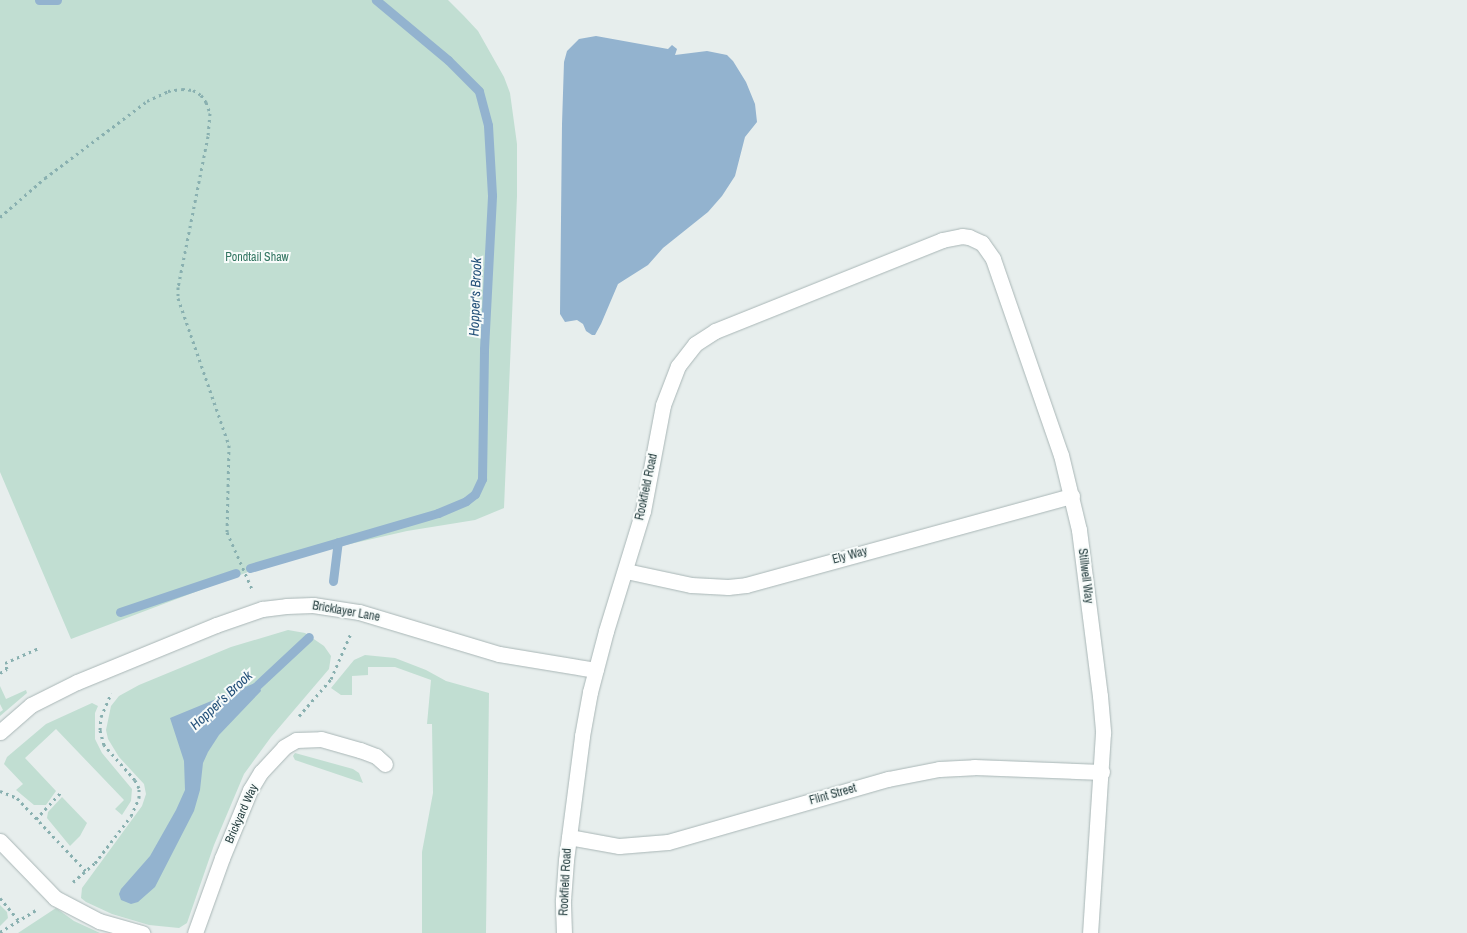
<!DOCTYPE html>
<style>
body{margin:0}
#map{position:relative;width:1467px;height:933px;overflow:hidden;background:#e7eeed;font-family:"Archivo Narrow",sans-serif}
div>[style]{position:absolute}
.green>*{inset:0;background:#c1ded2}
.water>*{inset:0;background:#93b3cf}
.stream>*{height:9px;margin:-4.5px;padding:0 4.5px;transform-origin:4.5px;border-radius:4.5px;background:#93b3cf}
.path>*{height:3px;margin-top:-1.5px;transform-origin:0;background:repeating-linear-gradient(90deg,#89b0b0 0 2.5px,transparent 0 6.5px)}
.roads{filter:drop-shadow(0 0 1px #a9b6b6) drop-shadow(0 0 1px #a9b6b6)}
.minor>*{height:15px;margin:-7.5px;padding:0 7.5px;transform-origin:7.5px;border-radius:7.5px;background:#fff}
span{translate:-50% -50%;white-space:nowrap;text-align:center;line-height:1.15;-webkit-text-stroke:4px #f7fbfa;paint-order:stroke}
.park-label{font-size:12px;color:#327561}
.street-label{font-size:12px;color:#263f40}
.water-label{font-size:14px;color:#235079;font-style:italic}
</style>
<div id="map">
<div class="green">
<i style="clip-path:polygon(0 0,448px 0,464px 16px,478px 31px,504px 77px,510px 93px,517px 144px,517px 196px,504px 508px,475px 520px,407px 531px,280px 560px,71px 639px,0 472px)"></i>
<i style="clip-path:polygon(288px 630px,305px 633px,324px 646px,331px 656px,329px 669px,271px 737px,244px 774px,214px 845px,187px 923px,179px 928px,149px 925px,112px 914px,86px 902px,81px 898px,82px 888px,142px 806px,146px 794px,144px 784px,119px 757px,108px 739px,106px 730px,111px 706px,119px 696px,139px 685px,231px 647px)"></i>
<i style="clip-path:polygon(365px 655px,395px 658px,426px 670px,446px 681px,489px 693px,486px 933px,422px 933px,422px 852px,433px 793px,432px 724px,427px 724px,431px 680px,395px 667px,368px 667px,368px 675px,352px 676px,352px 695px,341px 695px,331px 688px,354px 660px)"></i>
<i style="clip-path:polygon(0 686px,6px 699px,26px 690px,27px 693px,0 716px,0 712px,3px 710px,0 704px)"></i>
<i style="clip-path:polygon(92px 703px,98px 706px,95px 713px,95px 739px,102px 753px,132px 789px,131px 801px,122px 815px,115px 809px,124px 800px,56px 729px,25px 758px,56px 791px,46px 805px,34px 805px,16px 790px,23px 784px,4px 764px,7px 757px,46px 724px)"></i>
<i style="clip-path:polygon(295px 753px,353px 769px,359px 773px,363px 783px,295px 760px,293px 756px)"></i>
<i style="clip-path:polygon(62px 797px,87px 823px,80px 836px,70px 846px,47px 818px,48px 812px)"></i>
<i style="clip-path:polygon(0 905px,7px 912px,8px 918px,0 926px)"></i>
<i style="clip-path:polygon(56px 908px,74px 921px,100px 933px,18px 933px)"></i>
</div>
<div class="water">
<i style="clip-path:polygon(596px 36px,668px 49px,672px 45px,677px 49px,675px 55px,707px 51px,727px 55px,733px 61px,746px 82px,755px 104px,757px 122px,745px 137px,735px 176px,722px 196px,708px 212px,663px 248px,648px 265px,618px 284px,601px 324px,595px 335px,592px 335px,586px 331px,583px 324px,577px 320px,565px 322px,560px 314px,562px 124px,564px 62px,567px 51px,579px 39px)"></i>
<i style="clip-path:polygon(255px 683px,259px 684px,261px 691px,219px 735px,208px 752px,203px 763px,200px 790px,194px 811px,155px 887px,138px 902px,131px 904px,121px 900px,119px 894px,121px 889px,150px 856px,176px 810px,185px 790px,184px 761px,170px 718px)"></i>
</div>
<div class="stream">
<i style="left:39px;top:0;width:18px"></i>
<i style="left:250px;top:568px;width:196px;rotate:-16.3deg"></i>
<i style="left:438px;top:513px;width:30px;rotate:-23deg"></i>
<i style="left:466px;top:501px;width:11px;rotate:-38deg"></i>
<i style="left:475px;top:494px;width:17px;rotate:-65deg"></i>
<i style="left:482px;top:479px;width:130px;rotate:-89.1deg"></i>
<i style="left:484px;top:349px;width:154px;rotate:-87deg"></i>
<i style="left:492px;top:195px;width:70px;rotate:-93.3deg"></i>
<i style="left:488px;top:125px;width:35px;rotate:-105deg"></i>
<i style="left:479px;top:91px;width:44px;rotate:-135deg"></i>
<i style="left:448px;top:60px;width:94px;rotate:-140.2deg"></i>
<i style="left:333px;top:581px;width:39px;rotate:-83deg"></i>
<i style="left:120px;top:612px;width:122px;rotate:-18.6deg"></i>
<i style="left:251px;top:691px;width:79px;rotate:-43deg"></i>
</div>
<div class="path">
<i style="left:0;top:217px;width:60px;rotate:-40.9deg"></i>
<i style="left:45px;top:178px;width:128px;rotate:-37deg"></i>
<i style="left:147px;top:101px;width:23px;rotate:-25deg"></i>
<i style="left:168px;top:91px;width:14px;rotate:-8deg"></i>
<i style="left:182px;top:89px;width:11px;rotate:5deg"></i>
<i style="left:193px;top:90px;width:9px;rotate:32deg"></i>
<i style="left:201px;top:95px;width:9px;rotate:54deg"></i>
<i style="left:206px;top:102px;width:12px;rotate:70deg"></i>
<i style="left:210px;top:113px;width:23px;rotate:95deg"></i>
<i style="left:208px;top:136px;width:154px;rotate:101.2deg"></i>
<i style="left:178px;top:287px;width:11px;rotate:90deg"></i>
<i style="left:178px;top:298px;width:156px;rotate:70.9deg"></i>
<i style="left:229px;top:445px;width:87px;rotate:91.3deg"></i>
<i style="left:227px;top:532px;width:62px;rotate:66.3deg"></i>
<i style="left:0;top:673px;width:8px;rotate:-30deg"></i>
<i style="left:7px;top:669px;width:6px;rotate:-108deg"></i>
<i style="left:5px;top:663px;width:36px;rotate:-24deg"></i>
<i style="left:299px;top:716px;width:49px;rotate:-49.1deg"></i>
<i style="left:331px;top:679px;width:50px;rotate:-66.5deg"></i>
<i style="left:0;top:791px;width:18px;rotate:22deg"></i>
<i style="left:17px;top:798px;width:100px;rotate:46.6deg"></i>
<i style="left:36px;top:819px;width:37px;rotate:-47deg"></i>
<i style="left:73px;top:882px;width:29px;rotate:-41deg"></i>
<i style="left:95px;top:863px;width:59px;rotate:-52.5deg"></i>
<i style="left:131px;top:816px;width:20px;rotate:-66deg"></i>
<i style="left:139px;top:798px;width:10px;rotate:-90deg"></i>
<i style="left:139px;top:788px;width:9px;rotate:-117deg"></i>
<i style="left:135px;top:780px;width:47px;rotate:-131.5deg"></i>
<i style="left:104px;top:745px;width:16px;rotate:-105deg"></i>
<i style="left:100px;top:730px;width:13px;rotate:-86deg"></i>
<i style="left:101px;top:717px;width:26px;rotate:-67deg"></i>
<i style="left:0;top:898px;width:30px;rotate:50deg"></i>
<i style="left:0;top:932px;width:42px;rotate:-31.4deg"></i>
</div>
<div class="roads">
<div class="minor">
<i style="left:626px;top:571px;width:66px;rotate:12.2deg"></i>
<i style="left:691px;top:585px;width:37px;rotate:3deg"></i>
<i style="left:728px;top:587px;width:18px;rotate:-6deg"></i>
<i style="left:746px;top:585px;width:338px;rotate:-15.3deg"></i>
<i style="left:0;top:732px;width:41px;rotate:-41.1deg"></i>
<i style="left:31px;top:705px;width:51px;rotate:-26.6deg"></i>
<i style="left:77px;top:682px;width:150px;rotate:-22.3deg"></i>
<i style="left:216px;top:625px;width:49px;rotate:-19.2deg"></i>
<i style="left:262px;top:609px;width:24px;rotate:-7deg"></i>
<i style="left:286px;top:606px;width:27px;rotate:-2deg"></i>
<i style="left:313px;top:605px;width:47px;rotate:8.7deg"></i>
<i style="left:359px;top:612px;width:146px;rotate:16.7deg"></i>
<i style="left:499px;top:654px;width:98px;rotate:9.4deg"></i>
<i style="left:569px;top:837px;width:51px;rotate:10.2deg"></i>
<i style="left:619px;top:846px;width:49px;rotate:-4.7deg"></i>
<i style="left:668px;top:842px;width:229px;rotate:-16deg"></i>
<i style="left:888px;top:779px;width:52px;rotate:-11.1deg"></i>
<i style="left:939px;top:769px;width:35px;rotate:-3deg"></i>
<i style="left:974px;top:767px;width:128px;rotate:2.2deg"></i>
<i style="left:0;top:841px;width:79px;rotate:46deg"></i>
<i style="left:55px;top:898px;width:50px;rotate:27.6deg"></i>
<i style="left:99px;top:921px;width:45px;rotate:15.6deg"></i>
<i style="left:195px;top:933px;width:80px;rotate:-70.2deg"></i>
<i style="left:222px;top:858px;width:74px;rotate:-67.6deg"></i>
<i style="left:250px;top:790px;width:21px;rotate:-59deg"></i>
<i style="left:261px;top:772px;width:34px;rotate:-47deg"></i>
<i style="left:284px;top:747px;width:14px;rotate:-30deg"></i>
<i style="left:296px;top:740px;width:25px;rotate:-2deg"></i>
<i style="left:321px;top:739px;width:41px;rotate:15.8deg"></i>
<i style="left:360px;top:750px;width:17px;rotate:21deg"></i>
<i style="left:376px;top:756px;width:12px;rotate:42deg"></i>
<i style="left:564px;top:933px;width:33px;rotate:-92deg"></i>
<i style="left:563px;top:900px;width:40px;rotate:-85.7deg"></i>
<i style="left:566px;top:860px;width:125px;rotate:-82.6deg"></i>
<i style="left:582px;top:736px;width:45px;rotate:-79.7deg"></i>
<i style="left:590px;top:692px;width:63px;rotate:-75.3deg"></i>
<i style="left:606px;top:631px;width:126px;rotate:-72.9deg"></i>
<i style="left:643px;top:511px;width:108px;rotate:-79.3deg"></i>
<i style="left:663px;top:405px;width:42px;rotate:-69deg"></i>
<i style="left:678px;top:366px;width:28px;rotate:-52deg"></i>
<i style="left:695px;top:344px;width:24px;rotate:-33deg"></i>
<i style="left:715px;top:331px;width:245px;rotate:-21.8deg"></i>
<i style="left:942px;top:240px;width:20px;rotate:-11deg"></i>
<i style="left:962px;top:236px;width:7px;rotate:8deg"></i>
<i style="left:969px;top:237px;width:14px;rotate:25deg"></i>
<i style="left:982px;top:243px;width:19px;rotate:55deg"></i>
<i style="left:993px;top:259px;width:207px;rotate:70.9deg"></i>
<i style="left:1061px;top:455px;width:77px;rotate:76.5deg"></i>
<i style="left:1079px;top:530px;width:167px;rotate:82.8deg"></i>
<i style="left:1100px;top:696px;width:37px;rotate:85deg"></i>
<i style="left:1103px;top:733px;width:200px;rotate:93.7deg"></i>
</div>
</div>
<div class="park-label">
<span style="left:257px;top:258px">Pondtail Shaw</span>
</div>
<div class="street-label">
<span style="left:647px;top:487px;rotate:-78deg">Rookfield Road</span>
<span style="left:850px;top:556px;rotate:-15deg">Ely Way</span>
<span style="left:1085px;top:576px;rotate:83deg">Stillwell Way</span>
<span style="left:346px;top:612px;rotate:10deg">Bricklayer Lane</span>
<span style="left:833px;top:795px;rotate:-16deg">Flint Street</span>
<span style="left:242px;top:814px;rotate:-66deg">Brickyard Way</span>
<span style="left:566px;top:882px;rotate:-87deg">Rookfield Road</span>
</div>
<div class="water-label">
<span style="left:475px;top:297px;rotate:-88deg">Hopper's Brook</span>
<span style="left:221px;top:700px;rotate:-43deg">Hopper's Brook</span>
</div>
</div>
